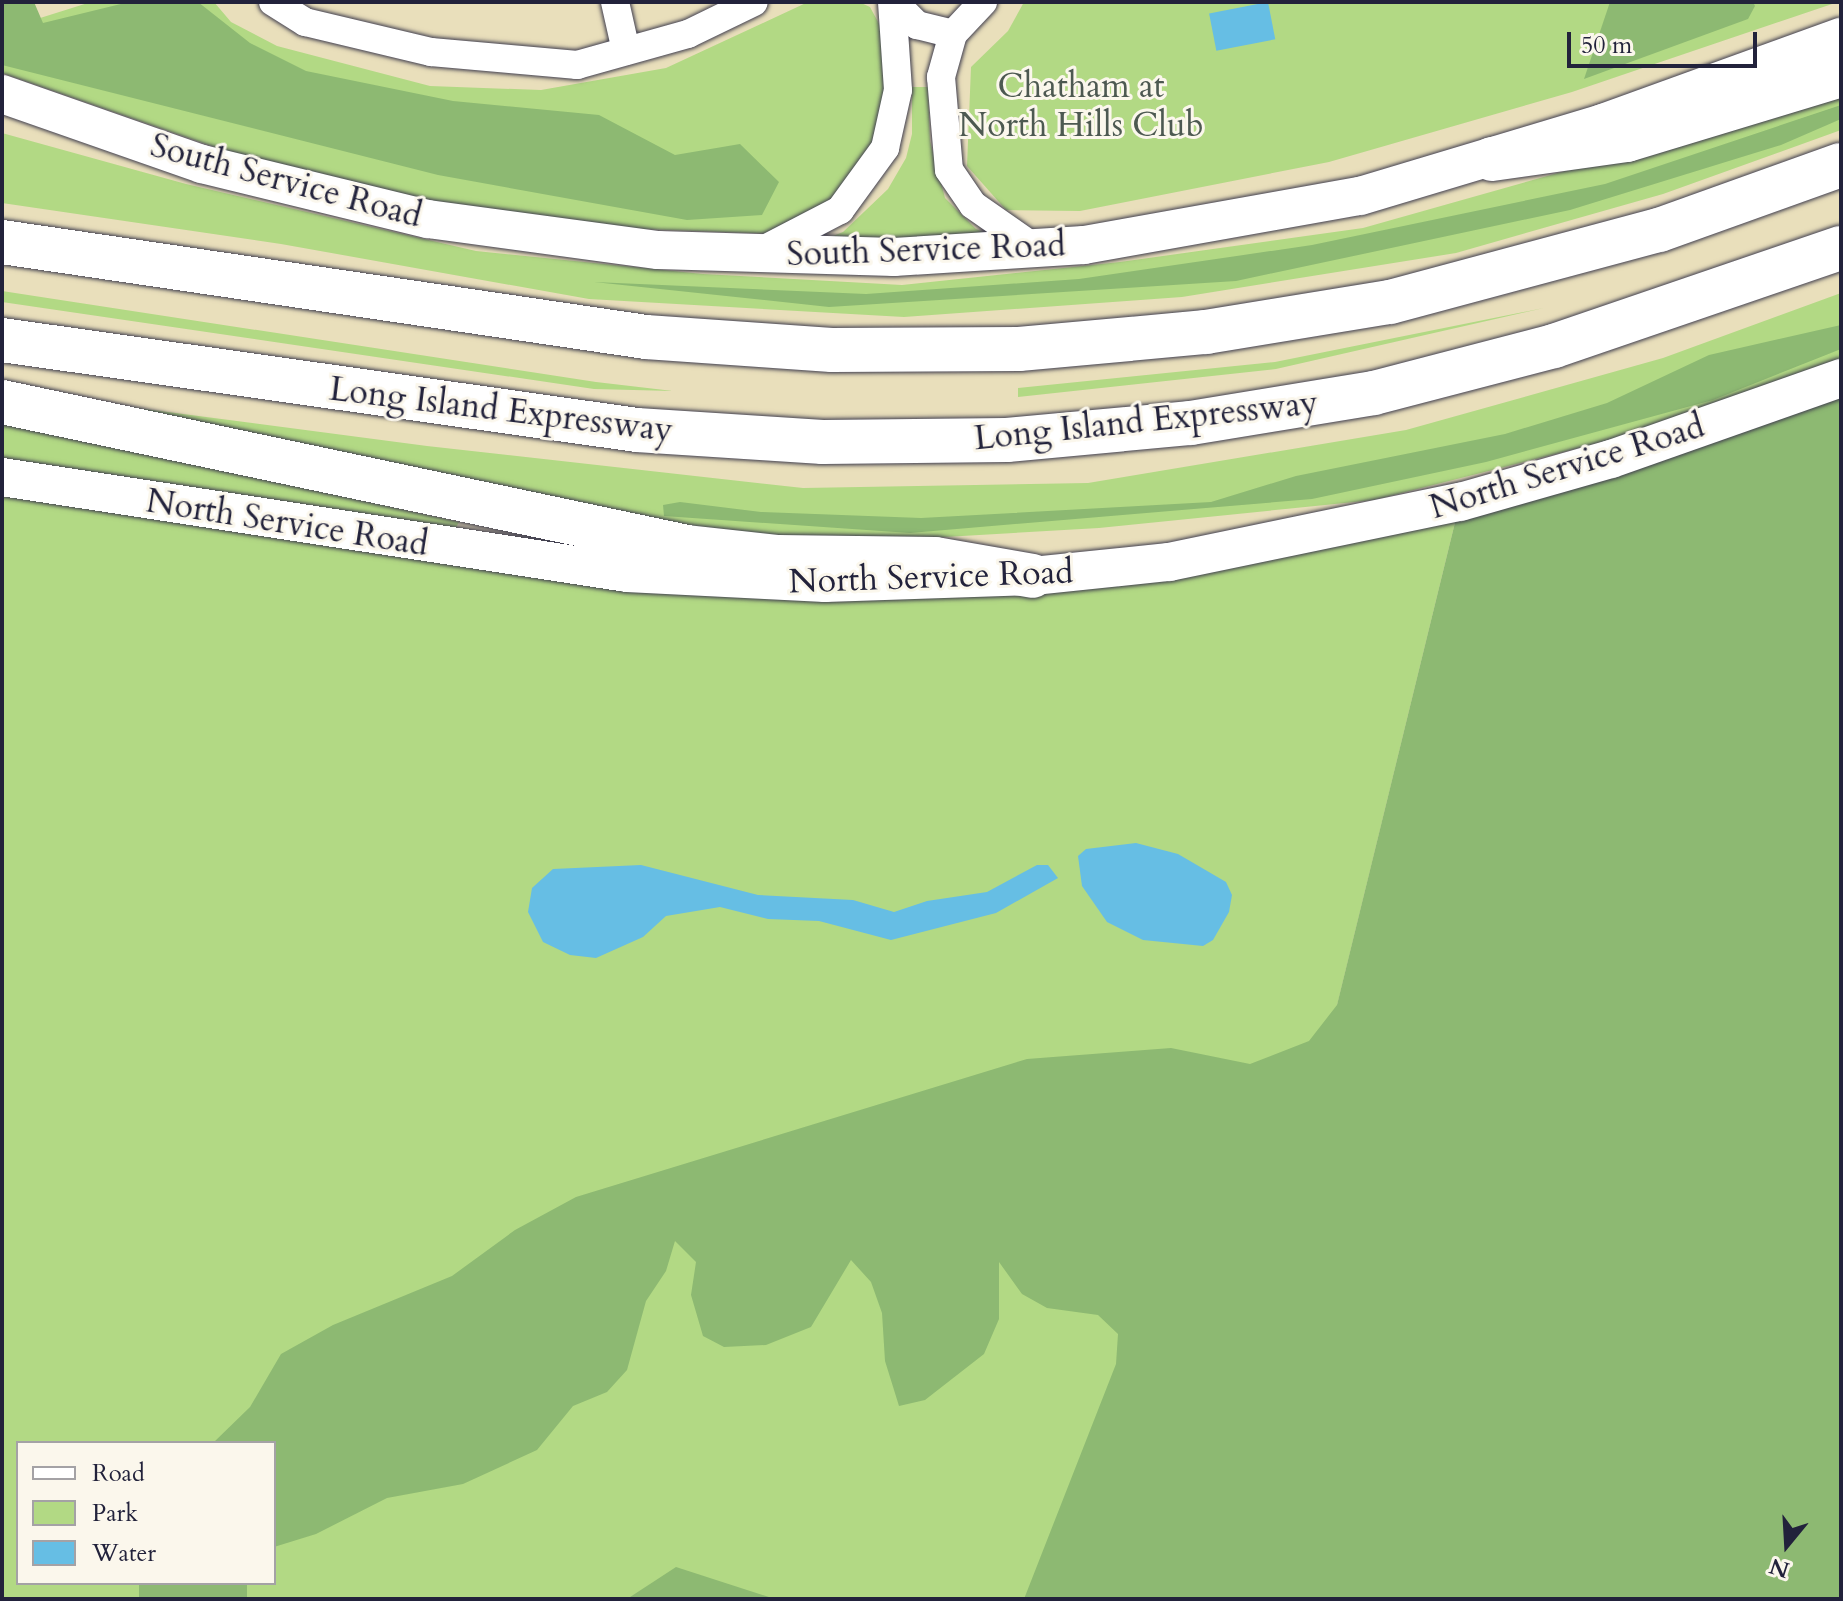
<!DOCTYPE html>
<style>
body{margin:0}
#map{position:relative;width:1843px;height:1601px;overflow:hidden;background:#e9dfbb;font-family:Cardo,serif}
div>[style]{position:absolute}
.green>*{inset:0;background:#b2d984}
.forest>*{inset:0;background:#8db972;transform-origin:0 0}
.water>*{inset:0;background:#66bee4;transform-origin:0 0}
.roads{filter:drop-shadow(0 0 2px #403e4e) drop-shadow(0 0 2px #403e4e)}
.minor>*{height:28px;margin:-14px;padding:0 14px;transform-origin:14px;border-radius:14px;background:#fff}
.secondary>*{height:38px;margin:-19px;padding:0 19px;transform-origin:19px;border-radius:19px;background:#fff}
.motorway>*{height:44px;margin:-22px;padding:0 22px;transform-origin:22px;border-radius:22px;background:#fff}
span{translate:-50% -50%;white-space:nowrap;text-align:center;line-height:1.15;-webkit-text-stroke:6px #fbf7ec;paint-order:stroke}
.park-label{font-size:34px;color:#4d5951}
.street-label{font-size:34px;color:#22223b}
.frame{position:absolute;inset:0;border:4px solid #22223b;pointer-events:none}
.legend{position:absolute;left:16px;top:1441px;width:260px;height:144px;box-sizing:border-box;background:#fbf7ec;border:2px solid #a4a2a5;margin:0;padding:10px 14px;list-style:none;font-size:24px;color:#22223b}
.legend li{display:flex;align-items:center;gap:16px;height:40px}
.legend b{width:40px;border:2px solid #a4a2a5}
.north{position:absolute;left:1747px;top:1505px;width:80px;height:80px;-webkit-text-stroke:6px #fbf7ec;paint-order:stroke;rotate:198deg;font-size:22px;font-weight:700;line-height:32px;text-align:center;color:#22223b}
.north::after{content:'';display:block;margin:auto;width:28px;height:36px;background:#22223b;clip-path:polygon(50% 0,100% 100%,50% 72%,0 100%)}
.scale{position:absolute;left:1567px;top:32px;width:190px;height:36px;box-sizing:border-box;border:4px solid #22223b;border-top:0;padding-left:10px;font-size:24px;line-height:28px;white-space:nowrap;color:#22223b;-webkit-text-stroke:6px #fbf7ec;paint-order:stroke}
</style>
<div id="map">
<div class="green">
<i style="clip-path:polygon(2px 2px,37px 19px,91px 2px,214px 2px,231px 22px,277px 46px,430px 86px,541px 90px,666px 68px,808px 2px,859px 2px,870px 7px,885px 35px,888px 88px,869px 161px,818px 217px,779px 234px,642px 229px,433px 206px,275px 168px,2px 73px)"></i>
<i style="clip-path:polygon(1024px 2px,1838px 2px,1572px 92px,1329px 162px,1080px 211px,1006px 210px,967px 166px,971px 67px,1008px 31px)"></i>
<i style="clip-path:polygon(912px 87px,928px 87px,930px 141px,945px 198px,976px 229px,1007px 243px,808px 246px,843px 232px,888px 189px,906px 158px,912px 134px)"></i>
<i style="clip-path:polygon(1841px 93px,1841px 130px,1663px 194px,1456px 253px,1182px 297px,904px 317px,589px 299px,281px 244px,2px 203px,2px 133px,186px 184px,476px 251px,703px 274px,902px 285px,1120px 262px,1363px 228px)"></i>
<i style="clip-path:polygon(2px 291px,596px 382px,673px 391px,594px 389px,2px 302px)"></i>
<i style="clip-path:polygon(1841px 293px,1841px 360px,1630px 435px,1374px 500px,1099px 528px,790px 546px,7px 391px,427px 446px,803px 488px,1088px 483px,1406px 430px,1663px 358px)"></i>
<i style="clip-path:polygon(1544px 308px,1276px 369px,1018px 397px,1018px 388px,1275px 362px)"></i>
<i style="clip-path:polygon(2px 421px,459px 522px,454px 531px,2px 460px)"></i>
<i style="clip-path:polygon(evenodd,2px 477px,292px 523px,922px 582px,1460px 502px,1192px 1599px,2px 1599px,2px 477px,18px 1443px,274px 1443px,274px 1583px,18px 1583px,18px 1443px)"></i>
</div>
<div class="forest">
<i style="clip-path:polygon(2px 2px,34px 2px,43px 23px,129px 2px,198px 2px,250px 43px,306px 71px,453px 101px,599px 115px,675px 155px,740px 144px,779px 182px,762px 215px,687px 220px,438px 175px,2px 65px)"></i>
<i style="clip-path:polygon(1610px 2px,1753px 2px,1755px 6px,1748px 19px,1584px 79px)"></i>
<i style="clip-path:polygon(1841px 105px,1841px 119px,1781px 145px,1570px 210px,1236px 281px,829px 307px,594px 282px,866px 294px,1079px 279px,1312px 245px,1605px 184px)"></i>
<i style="clip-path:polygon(1841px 325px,1841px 349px,1713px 400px,1486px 462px,1312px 499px,910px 533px,664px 516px,663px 505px,680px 502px,761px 512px,921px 518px,1211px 502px,1296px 476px,1505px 434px,1607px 403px,1709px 355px)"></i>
<i style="clip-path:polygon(1841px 378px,1841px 1599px,1024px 1599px,1116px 1364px,1118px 1334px,1098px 1315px,1047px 1308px,1022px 1294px,999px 1262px,999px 1319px,984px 1354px,925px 1400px,899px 1406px,885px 1361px,882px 1313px,871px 1282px,851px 1260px,811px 1327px,766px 1345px,724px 1347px,703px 1336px,691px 1295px,696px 1262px,675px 1241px,666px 1271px,646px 1301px,627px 1370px,607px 1392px,573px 1406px,537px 1450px,463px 1484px,387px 1498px,316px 1534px,274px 1547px,274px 1443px,213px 1443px,250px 1407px,281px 1354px,333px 1325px,452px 1276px,515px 1230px,576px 1197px,1027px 1059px,1171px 1048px,1250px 1064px,1309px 1041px,1337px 1005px,1460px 502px)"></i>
<i style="clip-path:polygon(676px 1567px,775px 1599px,627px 1599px)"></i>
<i style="left:139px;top:1583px;width:108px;height:16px"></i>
</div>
<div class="water">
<i style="left:1268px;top:2px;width:38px;height:60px;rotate:79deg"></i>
<i style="clip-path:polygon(1136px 843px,1178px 854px,1226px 882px,1232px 895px,1229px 912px,1213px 940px,1203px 946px,1143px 940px,1107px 922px,1082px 886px,1078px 856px,1086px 849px)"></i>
<i style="clip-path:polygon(641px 865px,758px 895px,853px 900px,894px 912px,927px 901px,987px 892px,1037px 865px,1048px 865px,1058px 878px,996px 913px,891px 940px,819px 921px,768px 919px,720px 907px,666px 916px,643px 937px,596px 958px,570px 955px,543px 942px,528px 912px,532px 888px,553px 869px)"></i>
</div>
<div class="roads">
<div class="minor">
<i style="left:273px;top:2px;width:38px;rotate:32deg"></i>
<i style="left:305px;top:22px;width:130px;rotate:13.4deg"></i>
<i style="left:431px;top:52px;width:147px;rotate:5.1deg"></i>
<i style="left:577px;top:65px;width:115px;rotate:-15.6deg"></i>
<i style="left:688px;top:34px;width:73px;rotate:-25.9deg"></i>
<i style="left:615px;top:2px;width:50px;rotate:77.3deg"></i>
<i style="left:894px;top:2px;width:33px;rotate:45deg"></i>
<i style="left:917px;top:25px;width:37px;rotate:14deg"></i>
<i style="left:953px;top:34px;width:45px;rotate:105.6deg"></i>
<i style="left:941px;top:77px;width:93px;rotate:85.1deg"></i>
<i style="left:949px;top:170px;width:42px;rotate:55.6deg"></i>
<i style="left:973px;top:205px;width:77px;rotate:34.9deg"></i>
<i style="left:953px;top:34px;width:44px;rotate:-46.8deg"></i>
<i style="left:763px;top:250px;width:87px;rotate:-27.5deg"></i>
<i style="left:840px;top:210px;width:77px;rotate:-54deg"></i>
<i style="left:885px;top:148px;width:59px;rotate:-77.4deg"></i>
<i style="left:898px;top:90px;width:88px;rotate:-93.9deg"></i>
</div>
<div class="secondary">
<i style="left:2px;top:94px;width:212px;rotate:19.3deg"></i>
<i style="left:202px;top:164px;width:233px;rotate:13.7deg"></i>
<i style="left:428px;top:219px;width:232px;rotate:7.7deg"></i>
<i style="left:658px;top:250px;width:236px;rotate:1.7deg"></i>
<i style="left:894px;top:257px;width:190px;rotate:-3.6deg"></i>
<i style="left:1084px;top:245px;width:280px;rotate:-10.1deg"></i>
<i style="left:1360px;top:196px;width:254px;rotate:-16.7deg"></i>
<i style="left:1603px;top:123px;width:253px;rotate:-19.9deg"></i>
<i style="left:2px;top:477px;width:632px;rotate:8.73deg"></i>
<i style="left:627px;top:573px;width:198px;rotate:2.9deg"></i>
<i style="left:825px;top:583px;width:208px;rotate:-1.9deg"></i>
<i style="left:1033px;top:576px;width:137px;rotate:-5.9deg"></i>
<i style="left:1169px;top:562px;width:297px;rotate:-11.7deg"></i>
<i style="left:1460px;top:502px;width:157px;rotate:-15.9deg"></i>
<i style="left:1611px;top:459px;width:244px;rotate:-19.4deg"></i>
</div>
<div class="motorway">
<i style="left:1492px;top:159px;width:136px;rotate:-8deg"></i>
<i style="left:1627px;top:140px;width:224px;rotate:-16.9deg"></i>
<i style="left:2px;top:242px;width:651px;rotate:8.39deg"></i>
<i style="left:646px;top:337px;width:186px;rotate:4deg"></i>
<i style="left:832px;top:350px;width:187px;rotate:-0.3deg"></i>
<i style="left:1019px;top:349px;width:188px;rotate:-5.2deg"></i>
<i style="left:1206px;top:332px;width:186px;rotate:-9.3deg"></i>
<i style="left:1390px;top:302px;width:278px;rotate:-15deg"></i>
<i style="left:1659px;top:230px;width:193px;rotate:-19.7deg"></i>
<i style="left:2px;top:340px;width:641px;rotate:8.07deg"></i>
<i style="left:637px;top:430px;width:186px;rotate:3.7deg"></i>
<i style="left:823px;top:442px;width:184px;rotate:-0.6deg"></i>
<i style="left:1007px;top:440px;width:185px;rotate:-5.3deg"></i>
<i style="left:1191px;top:423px;width:185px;rotate:-9.3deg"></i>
<i style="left:1374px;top:393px;width:186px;rotate:-14.6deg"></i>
<i style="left:1554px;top:346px;width:303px;rotate:-18.9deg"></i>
<i style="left:2px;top:402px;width:700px;rotate:11.95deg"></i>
<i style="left:687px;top:547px;width:92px;rotate:6.3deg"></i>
<i style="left:778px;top:557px;width:157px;rotate:0.7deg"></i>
<i style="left:935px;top:559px;width:99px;rotate:9.8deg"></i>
</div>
</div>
<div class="park-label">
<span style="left:1081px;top:106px">Chatham at<br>North Hills Club</span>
</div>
<div class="street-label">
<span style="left:286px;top:181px;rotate:15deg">South Service Road</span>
<span style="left:926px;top:250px;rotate:-2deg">South Service Road</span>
<span style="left:501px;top:410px;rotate:7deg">Long Island Expressway</span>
<span style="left:1146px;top:421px;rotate:-6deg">Long Island Expressway</span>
<span style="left:1567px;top:467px;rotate:-17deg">North Service Road</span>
<span style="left:287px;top:523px;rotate:9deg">North Service Road</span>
<span style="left:931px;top:577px;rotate:-2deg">North Service Road</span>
</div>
<div class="frame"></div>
<ul class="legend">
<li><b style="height:10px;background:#fff"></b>Road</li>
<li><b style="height:22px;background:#b2d984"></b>Park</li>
<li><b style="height:22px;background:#66bee4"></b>Water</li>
</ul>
<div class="north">N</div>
<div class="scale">50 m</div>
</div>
